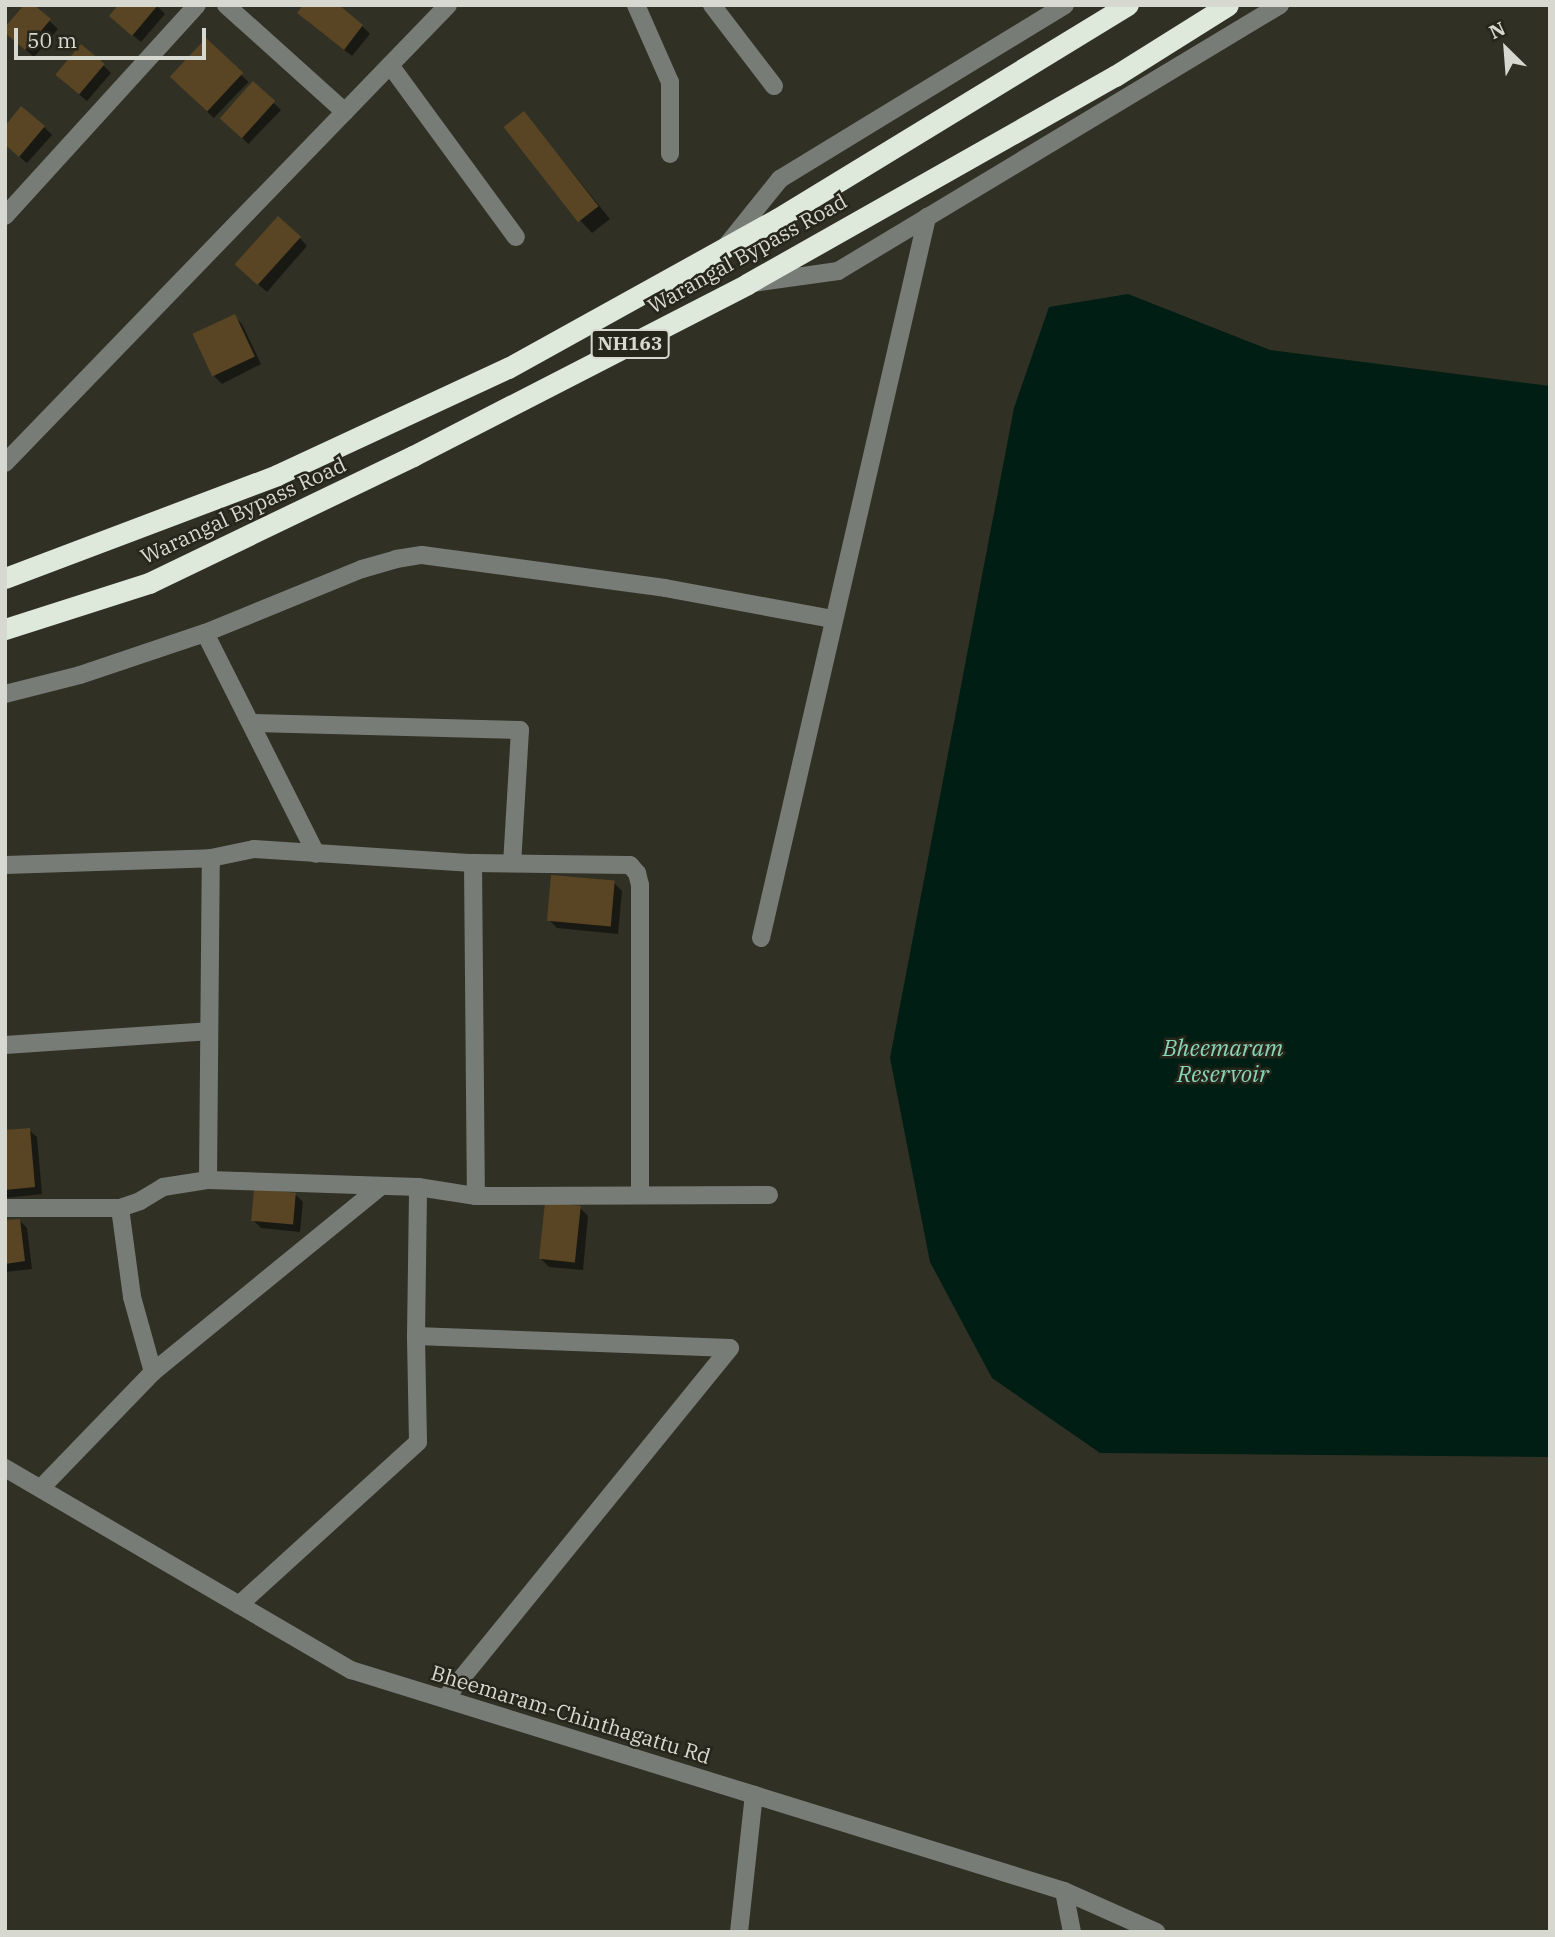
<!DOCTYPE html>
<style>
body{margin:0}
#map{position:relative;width:1555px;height:1937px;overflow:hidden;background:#303025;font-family:"IBM Plex Serif",serif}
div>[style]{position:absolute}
.water>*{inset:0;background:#001e13}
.shadow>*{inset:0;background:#0007;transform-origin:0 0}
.building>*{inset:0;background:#594523;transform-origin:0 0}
.minor>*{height:18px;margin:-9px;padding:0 9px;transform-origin:9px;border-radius:9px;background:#787c77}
.highway>*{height:21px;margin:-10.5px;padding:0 10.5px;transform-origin:10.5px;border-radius:10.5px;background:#dee8db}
span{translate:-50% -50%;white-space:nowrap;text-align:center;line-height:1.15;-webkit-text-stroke:5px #26261b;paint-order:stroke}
.shield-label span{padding:2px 5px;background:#26261b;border:2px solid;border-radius:5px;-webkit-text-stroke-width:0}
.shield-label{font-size:19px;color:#d7d8d0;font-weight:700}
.street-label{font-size:21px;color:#d7d8d0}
.water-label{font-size:23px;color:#88d5b8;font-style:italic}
.frame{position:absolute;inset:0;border:7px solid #d7d8d0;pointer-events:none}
.north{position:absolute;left:1471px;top:14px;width:70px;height:70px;-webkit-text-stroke:5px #26261b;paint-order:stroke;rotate:335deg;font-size:19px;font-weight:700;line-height:28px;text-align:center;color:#d7d8d0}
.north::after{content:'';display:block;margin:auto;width:24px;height:32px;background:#d7d8d0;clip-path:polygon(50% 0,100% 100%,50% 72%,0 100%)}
.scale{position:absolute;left:14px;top:28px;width:192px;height:32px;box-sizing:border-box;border:4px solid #d7d8d0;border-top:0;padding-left:9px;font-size:21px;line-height:24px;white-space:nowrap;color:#d7d8d0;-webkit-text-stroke:5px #26261b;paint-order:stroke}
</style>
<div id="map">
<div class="water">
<i style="clip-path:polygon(1128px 294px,1270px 350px,1550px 386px,1550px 1457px,1100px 1453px,992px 1378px,930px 1262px,890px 1058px,1014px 408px,1049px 307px)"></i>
</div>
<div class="shadow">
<i style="clip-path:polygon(32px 5px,58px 29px,34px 57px,12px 38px)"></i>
<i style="clip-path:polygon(156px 5px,165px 14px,141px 42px,119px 24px)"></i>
<i style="clip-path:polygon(307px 21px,362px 26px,370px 34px,352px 56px)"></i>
<i style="left:206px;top:41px;width:59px;height:50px;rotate:44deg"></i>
<i style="clip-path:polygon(103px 65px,111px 73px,87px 101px,65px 83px)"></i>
<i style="left:253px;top:83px;width:39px;height:47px;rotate:44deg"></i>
<i style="clip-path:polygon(524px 113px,610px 219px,592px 233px,580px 220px)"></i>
<i style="clip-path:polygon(44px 127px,52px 135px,27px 163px,5px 145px)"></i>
<i style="clip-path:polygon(300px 238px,307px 246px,267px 292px,245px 273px)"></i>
<i style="clip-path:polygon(234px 316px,242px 324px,261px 364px,222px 384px,214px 376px)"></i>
<i style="clip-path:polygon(614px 883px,622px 891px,618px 934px,557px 928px,549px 920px)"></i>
<i style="clip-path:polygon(29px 1130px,37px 1137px,42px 1194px,5px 1198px,5px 1132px)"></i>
<i style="clip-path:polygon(295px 1194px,303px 1202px,300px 1232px,261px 1228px,253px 1220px)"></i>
<i style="clip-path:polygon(580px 1208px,588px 1216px,583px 1270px,549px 1267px,541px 1259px)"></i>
<i style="clip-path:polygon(19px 1220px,27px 1228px,32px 1269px,5px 1272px,5px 1222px)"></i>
</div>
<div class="building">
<i style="clip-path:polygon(24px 5px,34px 5px,51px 19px,25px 50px,5px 33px,5px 27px)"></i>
<i style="clip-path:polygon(118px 5px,158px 5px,132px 36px,109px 16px)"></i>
<i style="clip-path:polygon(303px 5px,339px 5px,363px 25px,344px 50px,297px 13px)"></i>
<i style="left:206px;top:38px;width:51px;height:53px;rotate:43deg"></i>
<i style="left:81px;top:44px;width:31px;height:40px;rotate:40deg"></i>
<i style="left:253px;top:81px;width:30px;height:50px;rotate:42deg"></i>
<i style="clip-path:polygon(21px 106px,45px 126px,19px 157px,5px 145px,5px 126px)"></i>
<i style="left:524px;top:111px;width:121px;height:26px;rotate:52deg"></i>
<i style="left:278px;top:216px;width:31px;height:65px;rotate:42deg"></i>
<i style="left:235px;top:314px;width:47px;height:47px;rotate:65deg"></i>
<i style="left:551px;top:875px;width:64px;height:46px;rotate:5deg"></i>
<i style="clip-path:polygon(30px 1128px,35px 1187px,5px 1190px,5px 1130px)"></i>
<i style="left:254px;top:1189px;width:42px;height:32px;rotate:5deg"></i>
<i style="left:545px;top:1202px;width:36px;height:57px;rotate:6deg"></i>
<i style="clip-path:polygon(20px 1219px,25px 1261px,5px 1264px,5px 1220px)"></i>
</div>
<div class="minor">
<i style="left:226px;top:5px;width:160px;rotate:42deg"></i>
<i style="left:636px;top:5px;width:84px;rotate:66.2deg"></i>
<i style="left:670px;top:82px;width:72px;rotate:90deg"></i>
<i style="left:712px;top:5px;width:102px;rotate:52.6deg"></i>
<i style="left:390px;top:65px;width:213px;rotate:53.8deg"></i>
<i style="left:5px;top:216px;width:285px;rotate:-47.7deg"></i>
<i style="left:727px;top:245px;width:85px;rotate:-51.2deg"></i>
<i style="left:780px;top:179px;width:334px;rotate:-31.4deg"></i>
<i style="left:753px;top:283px;width:86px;rotate:-8deg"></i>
<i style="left:838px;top:271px;width:516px;rotate:-31.04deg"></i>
<i style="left:5px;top:463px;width:637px;rotate:-45.95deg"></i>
<i style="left:205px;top:633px;width:247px;rotate:63.3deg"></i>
<i style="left:5px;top:694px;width:77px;rotate:-14.2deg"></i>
<i style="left:80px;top:675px;width:132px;rotate:-18.6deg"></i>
<i style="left:205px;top:633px;width:170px;rotate:-22.2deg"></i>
<i style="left:362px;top:569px;width:35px;rotate:-16deg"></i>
<i style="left:396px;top:559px;width:26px;rotate:-9deg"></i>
<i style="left:422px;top:555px;width:245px;rotate:7.7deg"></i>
<i style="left:665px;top:588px;width:171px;rotate:10.5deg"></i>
<i style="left:251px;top:723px;width:269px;rotate:1.5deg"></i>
<i style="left:520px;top:730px;width:133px;rotate:93.4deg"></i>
<i style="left:473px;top:863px;width:333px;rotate:89.5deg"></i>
<i style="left:5px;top:865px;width:206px;rotate:-1.9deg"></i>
<i style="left:211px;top:858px;width:44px;rotate:-11.8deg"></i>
<i style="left:254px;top:849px;width:219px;rotate:3.7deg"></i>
<i style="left:473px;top:863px;width:157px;rotate:0.7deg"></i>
<i style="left:630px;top:865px;width:11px;rotate:49deg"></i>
<i style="left:637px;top:873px;width:12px;rotate:76deg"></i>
<i style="left:640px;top:885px;width:310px;rotate:90deg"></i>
<i style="left:761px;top:938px;width:740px;rotate:-77.03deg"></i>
<i style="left:5px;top:1045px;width:203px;rotate:-3.9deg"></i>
<i style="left:208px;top:1180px;width:322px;rotate:-89.5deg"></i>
<i style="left:5px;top:1208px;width:115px"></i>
<i style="left:120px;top:1208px;width:21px;rotate:-19deg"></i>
<i style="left:140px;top:1201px;width:27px;rotate:-31deg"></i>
<i style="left:163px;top:1187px;width:46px;rotate:-8.8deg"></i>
<i style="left:208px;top:1180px;width:210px;rotate:1.9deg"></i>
<i style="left:418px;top:1187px;width:59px;rotate:8.8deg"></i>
<i style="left:476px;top:1196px;width:293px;rotate:-0.2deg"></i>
<i style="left:120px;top:1208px;width:90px;rotate:82.3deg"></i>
<i style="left:132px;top:1297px;width:78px;rotate:74.4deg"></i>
<i style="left:416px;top:1336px;width:314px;rotate:2.2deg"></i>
<i style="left:730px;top:1348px;width:452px;rotate:129.1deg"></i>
<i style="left:5px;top:1468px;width:401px;rotate:30.3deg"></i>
<i style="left:351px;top:1670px;width:746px;rotate:17.22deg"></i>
<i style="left:1064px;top:1891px;width:101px;rotate:24deg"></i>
<i style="left:41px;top:1488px;width:161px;rotate:-46deg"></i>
<i style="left:153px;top:1372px;width:294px;rotate:-39.2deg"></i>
<i style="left:239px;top:1605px;width:242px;rotate:-42.3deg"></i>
<i style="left:418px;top:1442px;width:106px;rotate:-91.1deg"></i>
<i style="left:416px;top:1336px;width:149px;rotate:-89.2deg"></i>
<i style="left:1064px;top:1891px;width:42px;rotate:79deg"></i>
<i style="left:739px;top:1932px;width:138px;rotate:-83.8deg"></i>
</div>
<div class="highway">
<i style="left:5px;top:578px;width:291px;rotate:-20.7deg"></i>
<i style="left:277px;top:475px;width:255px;rotate:-24.9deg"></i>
<i style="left:508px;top:368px;width:308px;rotate:-29deg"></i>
<i style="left:777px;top:219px;width:411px;rotate:-31.4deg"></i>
<i style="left:5px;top:629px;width:151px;rotate:-17.7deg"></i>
<i style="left:149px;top:583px;width:293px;rotate:-25.7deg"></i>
<i style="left:413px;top:456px;width:376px;rotate:-27.2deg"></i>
<i style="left:747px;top:284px;width:423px;rotate:-29.5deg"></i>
<i style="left:1115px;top:76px;width:133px;rotate:-32.1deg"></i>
</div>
<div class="shield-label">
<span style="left:630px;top:344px">NH163</span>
</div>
<div class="street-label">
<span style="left:747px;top:253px;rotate:-29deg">Warangal Bypass Road</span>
<span style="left:243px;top:510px;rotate:-25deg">Warangal Bypass Road</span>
<span style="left:571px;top:1714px;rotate:17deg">Bheemaram-Chinthagattu Rd</span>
</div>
<div class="water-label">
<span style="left:1223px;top:1060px">Bheemaram<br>Reservoir</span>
</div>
<div class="frame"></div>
<div class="north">N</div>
<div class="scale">50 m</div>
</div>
